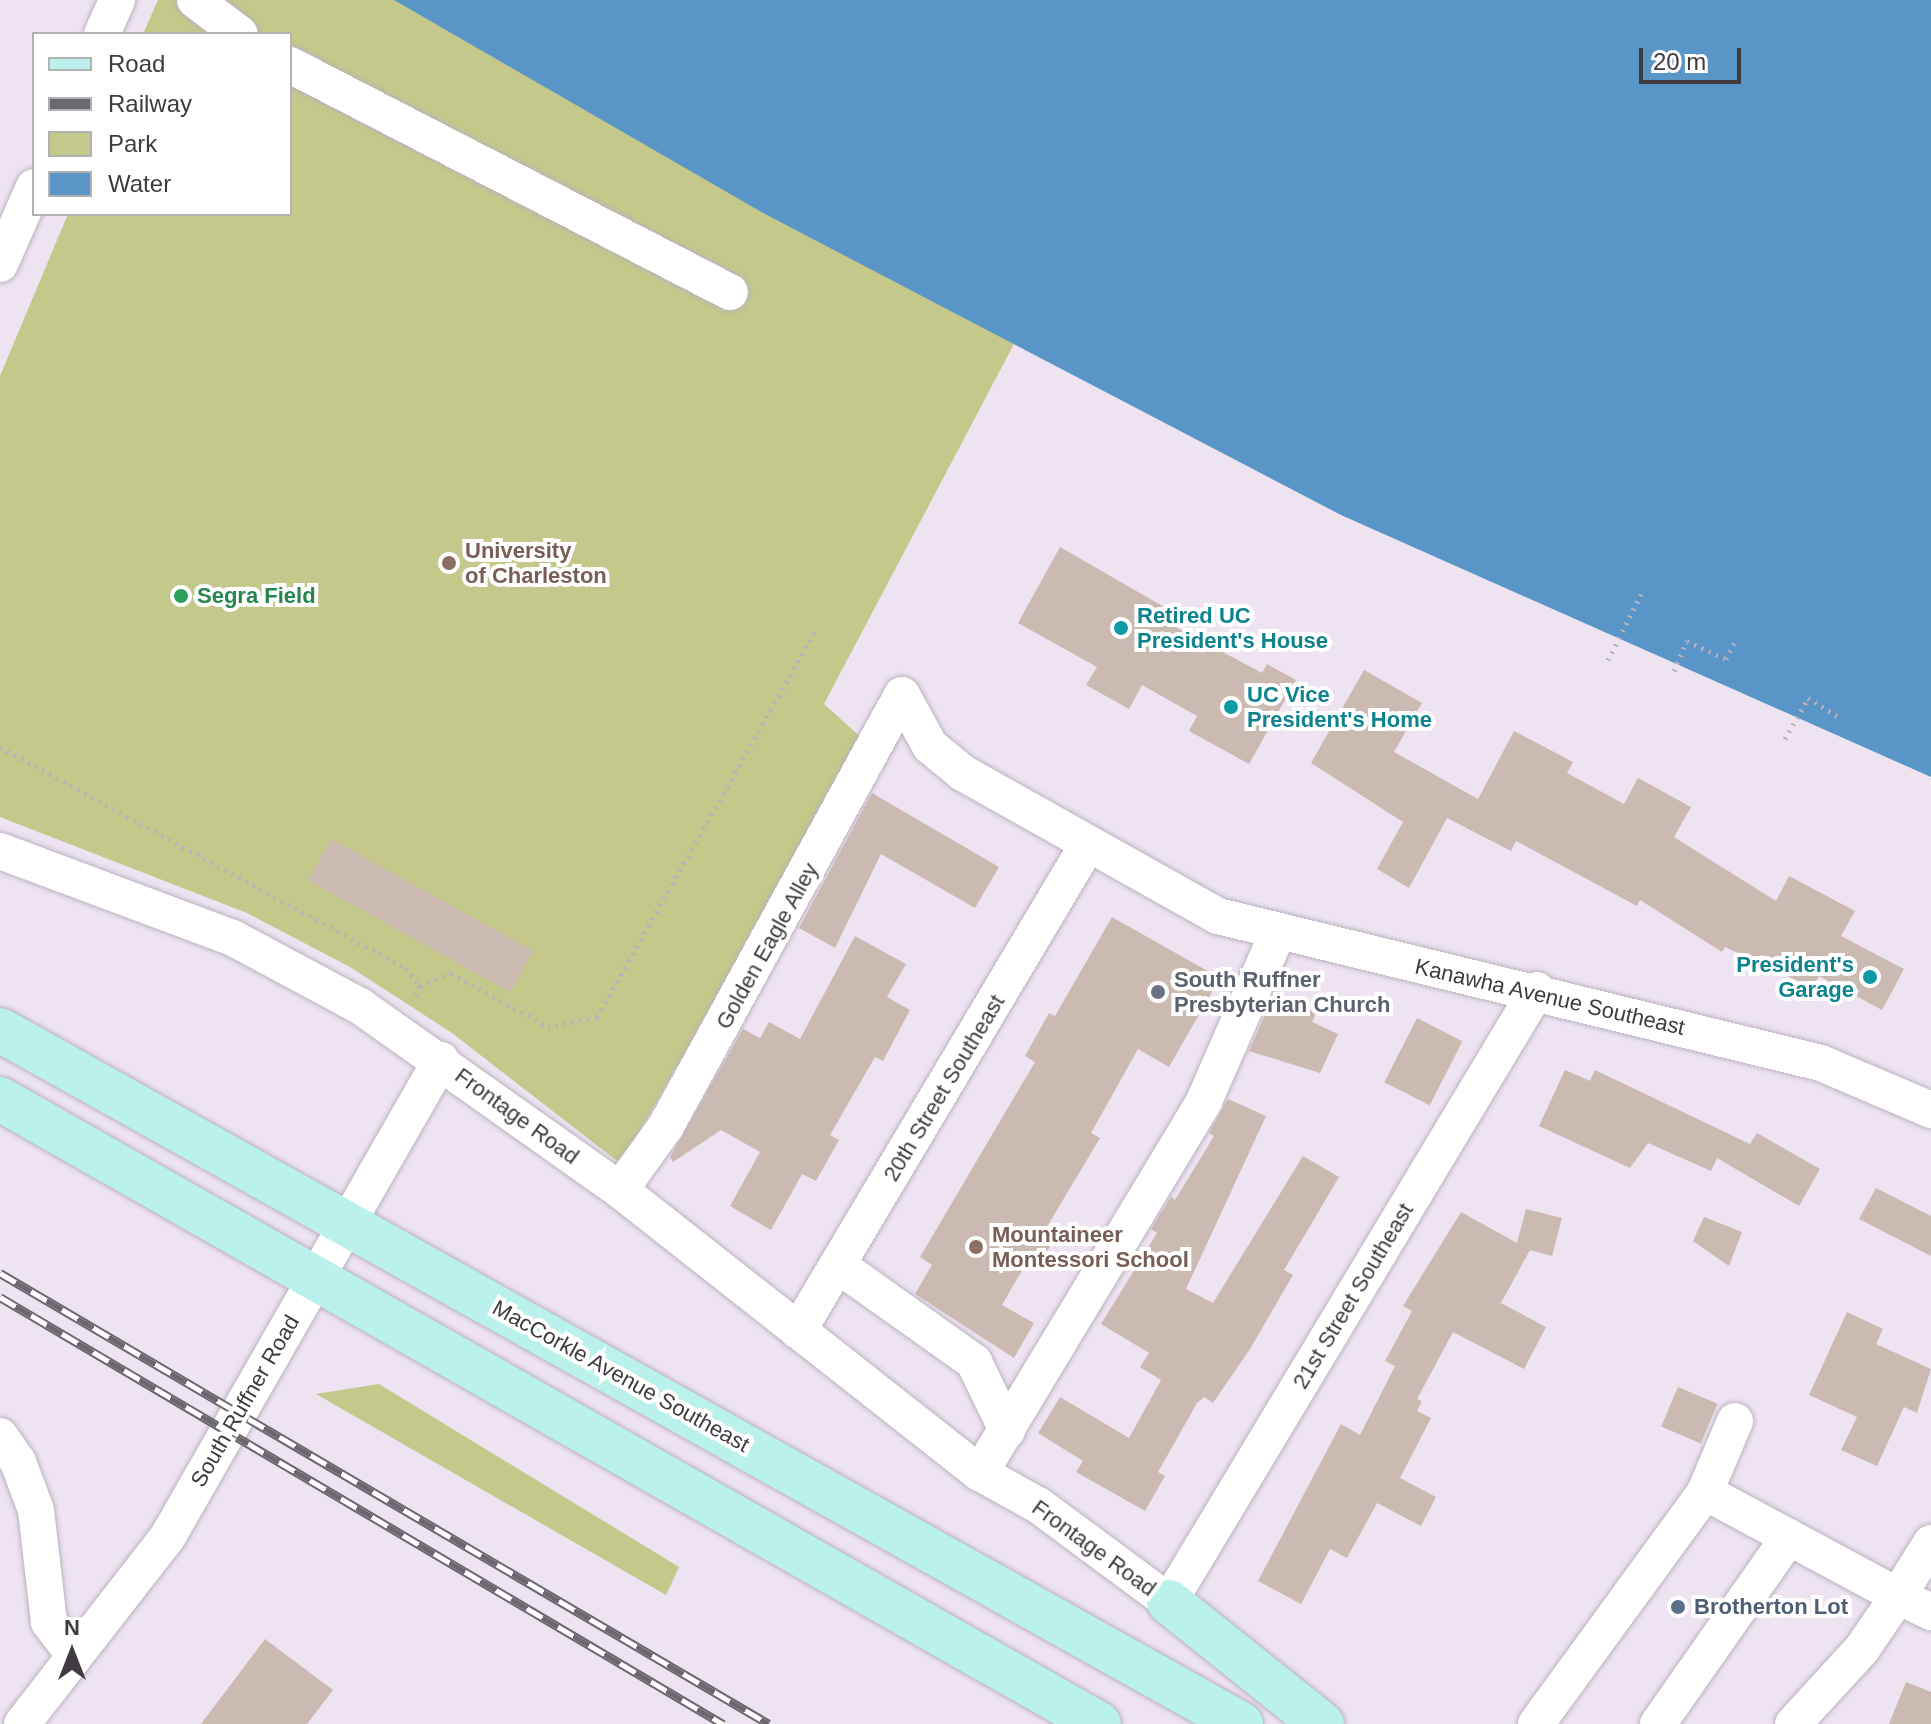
<!DOCTYPE html>
<style>
body{margin:0}
#map{position:relative;width:1931px;height:1724px;overflow:hidden;background:#ede3f1;font-family:Helvetica,sans-serif}
div>[style]{position:absolute}
.green>*{inset:0;background:#c4c88b}
.water>*{inset:0;background:#5996c7}
.building>*{inset:0;background:#cbbab2;transform-origin:0 0}
.path>*{height:5px;margin-top:-2.5px;transform-origin:0;background:repeating-linear-gradient(90deg,#b8b0bc 0 2px,transparent 0 8px)}
.roads{filter:drop-shadow(0 0 2px #bbb1bf) drop-shadow(0 0 2px #bbb1bf)}
.minor>*{height:36px;margin:-18px;padding:0 18px;transform-origin:18px;border-radius:18px;background:#fff}
.major>*{height:44px;margin:-22px;padding:0 22px;transform-origin:22px;border-radius:22px;background:#baf1ea}
.rail>*{height:9px;margin-top:-4.5px;transform-origin:0;background:repeating-linear-gradient(90deg,#fff 0 18px,#6c676f 0 36px);box-sizing:border-box;border-block:2px solid #6c676f}
.dots>*{width:22px;height:22px;translate:-50% -50%;box-sizing:border-box;border:4px solid #fff;border-radius:50%}
span{translate:-50% -50%;white-space:nowrap;text-align:center;line-height:1.15;-webkit-text-stroke:8px #fff;paint-order:stroke}
.education-label{font-size:22px;color:#785e54;font-weight:700}
.left{translate:0 -50%;text-align:left}
.leisure-label{font-size:22px;color:#27864d;font-weight:700}
.culture-label{font-size:22px;color:#0d838f;font-weight:700}
.right{translate:-100% -50%;text-align:right}
.street-label{font-size:22px;color:#3f3b41}
.worship-label{font-size:22px;color:#5b616d;font-weight:700}
.service-label{font-size:22px;color:#4e5e75;font-weight:700}
.legend{position:absolute;left:32px;top:32px;width:260px;height:184px;box-sizing:border-box;background:#fff;border:2px solid #b2b1b3;margin:0;padding:10px 14px;list-style:none;font-size:24px;color:#3f3b41}
.legend li{display:flex;align-items:center;gap:16px;height:40px}
.legend b{width:40px;border:2px solid #b2b1b3}
.north{position:absolute;left:32px;top:1612px;width:80px;height:80px;-webkit-text-stroke:6px #fff;paint-order:stroke;rotate:0deg;font-size:22px;font-weight:700;line-height:32px;text-align:center;color:#3f3b41}
.north::after{content:'';display:block;margin:auto;width:28px;height:36px;background:#3f3b41;clip-path:polygon(50% 0,100% 100%,50% 72%,0 100%)}
.scale{position:absolute;left:1639px;top:48px;width:102px;height:36px;box-sizing:border-box;border:4px solid #3f3b41;border-top:0;padding-left:10px;font-size:24px;line-height:28px;white-space:nowrap;color:#3f3b41;-webkit-text-stroke:6px #fff;paint-order:stroke}
</style>
<div id="map">
<div class="green">
<i style="clip-path:polygon(158px 0,400px 0,1014px 344px,824px 704px,864px 740px,621px 1164px,452px 1033px,350px 967px,247px 913px,0 817px,0 376px,68px 214px,290px 214px,290px 34px,143px 34px)"></i>
<i style="clip-path:polygon(379px 1384px,679px 1567px,666px 1595px,316px 1394px)"></i>
</div>
<div class="water">
<i style="clip-path:polygon(394px 0,1931px 0,1931px 777px,1341px 515px,765px 214px)"></i>
</div>
<div class="building">
<i style="clip-path:polygon(1060px 547px,1178px 615px,1172px 625px,1262px 673px,1267px 664px,1296px 680px,1249px 764px,1189px 731px,1197px 716px,1142px 685px,1129px 709px,1086px 685px,1097px 667px,1018px 623px)"></i>
<i style="clip-path:polygon(1364px 670px,1422px 703px,1394px 752px,1478px 799px,1514px 731px,1573px 762px,1567px 773px,1624px 804px,1638px 778px,1691px 807px,1674px 837px,1776px 901px,1789px 876px,1855px 911px,1841px 936px,1904px 969px,1882px 1010px,1819px 976px,1813px 988px,1725px 947px,1722px 952px,1640px 900px,1637px 906px,1516px 841px,1511px 851px,1447px 818px,1409px 888px,1377px 869px,1403px 822px,1311px 763px)"></i>
<i style="clip-path:polygon(872px 793px,999px 867px,975px 908px,881px 854px,835px 948px,799px 928px)"></i>
<i style="left:331px;top:839px;width:231px;height:47px;rotate:29deg"></i>
<i style="clip-path:polygon(1112px 917px,1220px 978px,1169px 1067px,1138px 1049px,1091px 1133px,1100px 1138px,1042px 1235px,1053px 1241px,1039px 1266px,1028px 1260px,1002px 1305px,1034px 1323px,1014px 1358px,915px 1294px,932px 1265px,920px 1257px,1035px 1062px,1025px 1056px,1049px 1013px,1055px 1016px)"></i>
<i style="clip-path:polygon(855px 936px,906px 964px,887px 997px,910px 1010px,883px 1061px,875px 1057px,830px 1135px,839px 1140px,816px 1181px,802px 1174px,771px 1230px,730px 1206px,760px 1152px,721px 1130px,673px 1162px,670px 1157px,743px 1029px,760px 1038px,769px 1022px,800px 1039px)"></i>
<i style="clip-path:polygon(1274px 994px,1316px 1013px,1312px 1022px,1338px 1034px,1320px 1073px,1249px 1051px)"></i>
<i style="left:1417px;top:1018px;width:51px;height:72px;rotate:27deg"></i>
<i style="clip-path:polygon(1565px 1070px,1590px 1081px,1595px 1070px,1750px 1144px,1757px 1133px,1820px 1169px,1799px 1206px,1717px 1158px,1711px 1171px,1648px 1143px,1630px 1168px,1539px 1126px)"></i>
<i style="clip-path:polygon(1228px 1099px,1266px 1116px,1186px 1289px,1213px 1303px,1303px 1156px,1339px 1177px,1284px 1270px,1293px 1275px,1250px 1349px,1213px 1403px,1204px 1397px,1197px 1403px,1158px 1472px,1165px 1476px,1145px 1511px,1076px 1472px,1083px 1461px,1038px 1433px,1060px 1397px,1129px 1438px,1161px 1380px,1140px 1367px,1149px 1353px,1101px 1324px,1157px 1233px,1151px 1229px,1171px 1197px,1175px 1200px,1214px 1136px,1209px 1133px)"></i>
<i style="clip-path:polygon(1876px 1188px,1931px 1216px,1931px 1256px,1859px 1219px)"></i>
<i style="clip-path:polygon(1526px 1209px,1562px 1218px,1552px 1256px,1530px 1250px,1501px 1303px,1546px 1327px,1524px 1369px,1453px 1332px,1417px 1399px,1422px 1401px,1417px 1411px,1431px 1418px,1400px 1478px,1436px 1497px,1421px 1526px,1377px 1503px,1347px 1558px,1330px 1549px,1301px 1604px,1258px 1581px,1341px 1424px,1360px 1435px,1395px 1366px,1385px 1361px,1412px 1311px,1403px 1306px,1461px 1212px,1517px 1243px)"></i>
<i style="clip-path:polygon(1704px 1217px,1742px 1232px,1729px 1266px,1693px 1241px)"></i>
<i style="clip-path:polygon(1847px 1312px,1883px 1329px,1876px 1344px,1931px 1369px,1917px 1413px,1904px 1407px,1877px 1466px,1841px 1450px,1857px 1417px,1809px 1395px)"></i>
<i style="left:1678px;top:1387px;width:43px;height:43px;rotate:23deg"></i>
<i style="clip-path:polygon(265px 1639px,333px 1690px,307px 1724px,201px 1724px)"></i>
<i style="clip-path:polygon(1906px 1682px,1931px 1692px,1931px 1724px,1889px 1724px)"></i>
</div>
<div class="path">
<i style="left:1608px;top:660px;width:76px;rotate:-63.4deg"></i>
<i style="left:1674px;top:671px;width:33px;rotate:-67deg"></i>
<i style="left:1687px;top:641px;width:43px;rotate:24.8deg"></i>
<i style="left:1726px;top:659px;width:22px;rotate:-63deg"></i>
<i style="left:1785px;top:739px;width:47px;rotate:-60.7deg"></i>
<i style="left:1808px;top:698px;width:40px;rotate:32deg"></i>
<i style="left:0;top:747px;width:462px;rotate:28.6deg"></i>
<i style="left:406px;top:968px;width:23px;rotate:52deg"></i>
<i style="left:420px;top:986px;width:17px;rotate:114deg"></i>
<i style="left:420px;top:986px;width:34px;rotate:-23deg"></i>
<i style="left:451px;top:973px;width:111px;rotate:29.1deg"></i>
<i style="left:548px;top:1027px;width:50px;rotate:-11.5deg"></i>
<i style="left:597px;top:1017px;width:443px;rotate:-60.5deg"></i>
</div>
<div class="roads">
<div class="minor">
<i style="left:195px;top:0;width:56px;rotate:37.1deg"></i>
<i style="left:102px;top:34px;width:37px;rotate:-66deg"></i>
<i style="left:290px;top:65px;width:495px;rotate:27.3deg"></i>
<i style="left:0;top:264px;width:84px;rotate:-66.2deg"></i>
<i style="left:902px;top:695px;width:58px;rotate:61.2deg"></i>
<i style="left:930px;top:746px;width:43px;rotate:39.3deg"></i>
<i style="left:963px;top:773px;width:292px;rotate:29.3deg"></i>
<i style="left:1218px;top:916px;width:621px;rotate:13.7deg"></i>
<i style="left:1821px;top:1063px;width:120px;rotate:23.1deg"></i>
<i style="left:0;top:851px;width:249px;rotate:20.5deg"></i>
<i style="left:233px;top:938px;width:144px;rotate:28.2deg"></i>
<i style="left:360px;top:1006px;width:319px;rotate:35.3deg"></i>
<i style="left:620px;top:1190px;width:458px;rotate:38.2deg"></i>
<i style="left:980px;top:1473px;width:66px;rotate:28.9deg"></i>
<i style="left:1038px;top:1505px;width:163px;rotate:36.5deg"></i>
<i style="left:620px;top:1190px;width:79px;rotate:-54.3deg"></i>
<i style="left:666px;top:1126px;width:491px;rotate:-61.3deg"></i>
<i style="left:839px;top:1266px;width:166px;rotate:35.4deg"></i>
<i style="left:974px;top:1362px;width:76px;rotate:64.1deg"></i>
<i style="left:798px;top:1331px;width:567px;rotate:-59.23deg"></i>
<i style="left:0;top:1436px;width:32px;rotate:55deg"></i>
<i style="left:18px;top:1462px;width:51px;rotate:69.4deg"></i>
<i style="left:36px;top:1510px;width:113px;rotate:83.4deg"></i>
<i style="left:49px;top:1622px;width:41px;rotate:52.9deg"></i>
<i style="left:980px;top:1473px;width:434px;rotate:-58.9deg"></i>
<i style="left:1204px;top:1101px;width:181px;rotate:-66.3deg"></i>
<i style="left:1705px;top:1492px;width:219px;rotate:28.3deg"></i>
<i style="left:1898px;top:1596px;width:64px;rotate:124.2deg"></i>
<i style="left:1862px;top:1649px;width:102px;rotate:132.6deg"></i>
<i style="left:1931px;top:1543px;width:62px;rotate:121.9deg"></i>
<i style="left:1898px;top:1596px;width:37px;rotate:26deg"></i>
<i style="left:1169px;top:1602px;width:714px;rotate:-58.98deg"></i>
<i style="left:22px;top:1724px;width:236px;rotate:-52.1deg"></i>
<i style="left:167px;top:1538px;width:551px;rotate:-60.18deg"></i>
<i style="left:1536px;top:1724px;width:287px;rotate:-53.9deg"></i>
<i style="left:1705px;top:1492px;width:77px;rotate:-67.1deg"></i>
<i style="left:1658px;top:1724px;width:228px;rotate:-55deg"></i>
</div>
<div class="major">
<i style="left:0;top:1030px;width:1422px;rotate:29.22deg"></i>
<i style="left:0;top:1099px;width:1264px;rotate:29.63deg"></i>
<i style="left:1169px;top:1602px;width:196px;rotate:38.6deg"></i>
</div>
</div>
<div class="rail">
<i style="left:0;top:1273px;width:891px;rotate:30.39deg"></i>
<i style="left:0;top:1297px;width:840px;rotate:30.57deg"></i>
</div>
<div class="dots">
<i style="left:449px;top:563px;background:#8d6e63"></i>
<i style="left:181px;top:596px;background:#2e9e5b"></i>
<i style="left:1121px;top:628px;background:#0f9aa8"></i>
<i style="left:1231px;top:707px;background:#0f9aa8"></i>
<i style="left:1870px;top:977px;background:#0f9aa8"></i>
<i style="left:1158px;top:992px;background:#6b7280"></i>
<i style="left:976px;top:1247px;background:#8d6e63"></i>
<i style="left:1678px;top:1607px;background:#5c6f8a"></i>
</div>
<div class="education-label">
<span class="left" style="left:465px;top:563px">University<br>of Charleston</span>
<span class="left" style="left:992px;top:1247px">Mountaineer<br>Montessori School</span>
</div>
<div class="leisure-label">
<span class="left" style="left:197px;top:596px">Segra Field</span>
</div>
<div class="culture-label">
<span class="left" style="left:1137px;top:628px">Retired UC<br>President's House</span>
<span class="left" style="left:1247px;top:707px">UC Vice<br>President's Home</span>
<span class="right" style="left:1854px;top:977px">President's<br>Garage</span>
</div>
<div class="street-label">
<span style="left:767px;top:946px;rotate:-61deg">Golden Eagle Alley</span>
<span style="left:1550px;top:997px;rotate:13deg">Kanawha Avenue Southeast</span>
<span style="left:944px;top:1088px;rotate:-59deg">20th Street Southeast</span>
<span style="left:517px;top:1116px;rotate:36deg">Frontage Road</span>
<span style="left:1353px;top:1296px;rotate:-59deg">21st Street Southeast</span>
<span style="left:621px;top:1376px;rotate:29deg">MacCorkle Avenue Southeast</span>
<span style="left:245px;top:1401px;rotate:-60deg">South Ruffner Road</span>
<span style="left:1094px;top:1548px;rotate:36deg">Frontage Road</span>
</div>
<div class="worship-label">
<span class="left" style="left:1174px;top:992px">South Ruffner<br>Presbyterian Church</span>
</div>
<div class="service-label">
<span class="left" style="left:1694px;top:1607px">Brotherton Lot</span>
</div>
<ul class="legend">
<li><b style="height:10px;background:#baf1ea"></b>Road</li>
<li><b style="height:10px;background:#6c676f"></b>Railway</li>
<li><b style="height:22px;background:#c4c88b"></b>Park</li>
<li><b style="height:22px;background:#5996c7"></b>Water</li>
</ul>
<div class="north">N</div>
<div class="scale">20 m</div>
</div>
